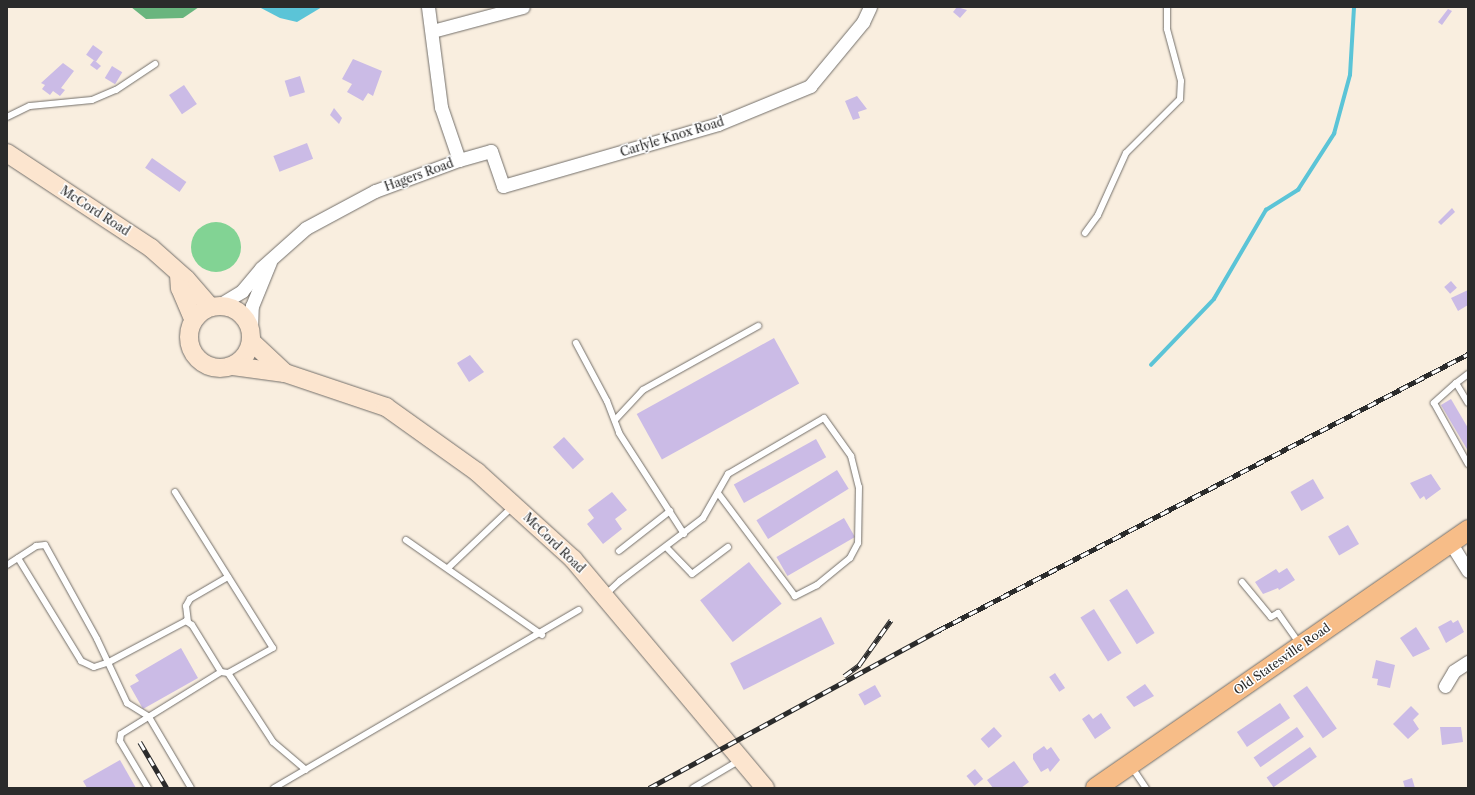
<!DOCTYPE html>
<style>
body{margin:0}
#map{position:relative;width:1475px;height:795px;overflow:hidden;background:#f9eedf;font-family:"Libre Caslon Text",serif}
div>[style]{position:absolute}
.green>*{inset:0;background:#82d394}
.round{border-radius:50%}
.forest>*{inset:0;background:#69b57e}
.water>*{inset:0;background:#5bc4d7}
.stream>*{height:3.5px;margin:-1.75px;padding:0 1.75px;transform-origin:1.75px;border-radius:1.75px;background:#5bc4d7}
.building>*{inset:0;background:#cbbbe6;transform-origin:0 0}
.roads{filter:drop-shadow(0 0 1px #736f6a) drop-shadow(0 0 1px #736f6a)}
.lane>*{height:6px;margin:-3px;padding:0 3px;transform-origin:3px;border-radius:3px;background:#fff}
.street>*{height:13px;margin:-6.5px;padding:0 6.5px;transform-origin:6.5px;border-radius:6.5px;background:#fff}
.secondary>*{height:18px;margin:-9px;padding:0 9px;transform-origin:9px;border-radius:9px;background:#fce5cf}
.secondary>.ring{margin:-9px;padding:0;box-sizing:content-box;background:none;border:18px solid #fce5cf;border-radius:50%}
.primary>*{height:20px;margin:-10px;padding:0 10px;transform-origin:10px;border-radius:10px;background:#f7bd88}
.rail>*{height:4.5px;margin-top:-2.25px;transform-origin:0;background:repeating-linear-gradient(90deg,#fff 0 9px,#2b2b2b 0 18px);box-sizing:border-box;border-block:1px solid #2b2b2b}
span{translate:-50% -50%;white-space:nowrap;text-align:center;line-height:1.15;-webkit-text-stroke:3px #fff;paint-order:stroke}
.street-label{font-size:12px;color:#2b2b2b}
.frame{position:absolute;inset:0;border:8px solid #2b2b2b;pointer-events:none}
</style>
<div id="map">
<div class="green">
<i class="round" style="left:191px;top:222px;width:50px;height:50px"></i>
</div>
<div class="forest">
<i style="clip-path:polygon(131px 7px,199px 7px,183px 18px,146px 19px)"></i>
</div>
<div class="water">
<i style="clip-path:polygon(259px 7px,322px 7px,297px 22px,280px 18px)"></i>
</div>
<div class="stream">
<i style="left:1151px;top:365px;width:91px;rotate:-46.3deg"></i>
<i style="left:1214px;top:299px;width:103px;rotate:-59.7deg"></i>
<i style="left:1266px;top:210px;width:38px;rotate:-32deg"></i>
<i style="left:1298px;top:190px;width:67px;rotate:-57.3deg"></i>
<i style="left:1334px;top:134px;width:61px;rotate:-74.8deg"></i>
<i style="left:1350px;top:75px;width:68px;rotate:-86.6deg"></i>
</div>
<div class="building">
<i style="clip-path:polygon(957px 7px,967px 10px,960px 18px,953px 12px)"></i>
<i style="clip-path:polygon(1448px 9px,1452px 11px,1442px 25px,1438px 22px)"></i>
<i style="left:93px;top:45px;width:12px;height:12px;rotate:35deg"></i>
<i style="clip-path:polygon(353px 59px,382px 71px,373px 96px,368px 93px,363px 101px,347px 92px,352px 84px,342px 79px)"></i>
<i style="clip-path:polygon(94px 60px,101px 66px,97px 70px,90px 65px)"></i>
<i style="clip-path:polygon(63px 63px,74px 71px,61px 88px,65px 90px,60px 96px,53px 91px,50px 95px,42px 89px,45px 85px,41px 83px)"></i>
<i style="left:112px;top:66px;width:12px;height:14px;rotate:31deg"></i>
<i style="left:300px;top:76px;width:17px;height:16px;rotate:73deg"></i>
<i style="left:184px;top:85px;width:23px;height:18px;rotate:56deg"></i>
<i style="clip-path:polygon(857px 96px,867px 109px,858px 112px,860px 118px,853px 120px,845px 101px)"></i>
<i style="clip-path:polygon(334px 108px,342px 118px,339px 124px,330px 115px)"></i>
<i style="left:307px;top:143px;width:17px;height:36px;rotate:69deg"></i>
<i style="left:152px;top:158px;width:42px;height:12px;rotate:35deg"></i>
<i style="clip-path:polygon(1452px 208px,1455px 212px,1441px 225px,1438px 222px)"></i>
<i style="left:1451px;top:281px;width:9px;height:9px;rotate:49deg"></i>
<i style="clip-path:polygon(1468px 285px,1468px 305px,1458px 311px,1451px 298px,1468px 290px)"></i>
<i style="left:774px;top:338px;width:52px;height:157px;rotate:61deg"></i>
<i style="clip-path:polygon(470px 355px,484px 372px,469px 382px,457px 363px)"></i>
<i style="clip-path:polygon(1451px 399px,1468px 428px,1468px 451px,1441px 405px)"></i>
<i style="left:564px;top:437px;width:30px;height:15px;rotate:48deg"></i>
<i style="left:816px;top:439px;width:21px;height:94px;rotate:61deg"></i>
<i style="left:837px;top:470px;width:22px;height:95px;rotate:58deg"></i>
<i style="clip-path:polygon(1431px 474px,1441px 489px,1426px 500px,1424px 496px,1420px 499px,1410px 483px)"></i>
<i style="left:1313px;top:479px;width:22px;height:26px;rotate:60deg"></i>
<i style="clip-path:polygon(612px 492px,627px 510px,615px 519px,622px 529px,603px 544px,587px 524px,594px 518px,588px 510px)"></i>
<i style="left:844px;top:518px;width:22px;height:78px;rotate:60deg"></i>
<i style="left:1348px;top:525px;width:22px;height:23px;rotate:60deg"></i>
<i style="left:749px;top:562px;width:53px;height:62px;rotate:52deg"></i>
<i style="clip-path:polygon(1287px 568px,1295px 580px,1279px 590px,1278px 588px,1263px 594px,1255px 582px,1276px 569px,1279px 573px)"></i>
<i style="left:1127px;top:589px;width:52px;height:21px;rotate:58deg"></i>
<i style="left:1094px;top:609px;width:52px;height:16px;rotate:58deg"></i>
<i style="left:821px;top:617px;width:30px;height:102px;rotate:63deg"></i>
<i style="clip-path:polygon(1451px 620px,1453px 623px,1458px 620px,1464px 632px,1446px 643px,1438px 627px)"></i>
<i style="clip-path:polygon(1416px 627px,1430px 649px,1413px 657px,1400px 638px)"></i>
<i style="clip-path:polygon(181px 648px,198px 678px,143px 709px,130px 686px,139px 681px,135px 675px)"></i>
<i style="clip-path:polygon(1376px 660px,1395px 665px,1390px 688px,1377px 685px,1378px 679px,1372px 678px)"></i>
<i style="left:1055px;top:673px;width:18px;height:7px;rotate:56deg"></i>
<i style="clip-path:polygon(1145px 684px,1154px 696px,1134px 707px,1126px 697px)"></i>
<i style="left:875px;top:685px;width:13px;height:19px;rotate:61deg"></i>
<i style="left:1307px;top:686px;width:52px;height:17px;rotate:55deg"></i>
<i style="left:1280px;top:703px;width:18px;height:52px;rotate:56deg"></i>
<i style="clip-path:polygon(1411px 706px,1419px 714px,1413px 720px,1419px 729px,1408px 739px,1393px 724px)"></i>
<i style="clip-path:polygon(1101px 713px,1111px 728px,1095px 739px,1082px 719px,1089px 714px,1093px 719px)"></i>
<i style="left:994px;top:727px;width:12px;height:18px;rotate:48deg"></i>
<i style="left:1297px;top:727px;width:12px;height:53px;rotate:55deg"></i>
<i style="clip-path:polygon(1440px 727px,1461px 727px,1463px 742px,1442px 745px)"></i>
<i style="clip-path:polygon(1044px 746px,1047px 750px,1051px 747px,1060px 760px,1050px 772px,1048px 768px,1041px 772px,1033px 759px,1033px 754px)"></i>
<i style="left:1310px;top:747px;width:12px;height:53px;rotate:55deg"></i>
<i style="clip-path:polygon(120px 760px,136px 788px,87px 788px,83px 781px)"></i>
<i style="clip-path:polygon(1014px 761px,1029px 782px,1021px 788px,993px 788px,987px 780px)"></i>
<i style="left:975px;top:769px;width:13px;height:11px;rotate:51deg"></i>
<i style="clip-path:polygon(1412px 778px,1415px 788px,1405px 788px,1403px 781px)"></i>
</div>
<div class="roads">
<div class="lane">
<i style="left:7px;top:117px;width:25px;rotate:-26deg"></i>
<i style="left:30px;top:106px;width:62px;rotate:-5.5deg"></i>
<i style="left:92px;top:100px;width:26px;rotate:-23deg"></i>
<i style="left:116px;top:90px;width:47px;rotate:-33.7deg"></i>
<i style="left:1085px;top:233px;width:22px;rotate:-54deg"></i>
<i style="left:1098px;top:215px;width:68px;rotate:-65.7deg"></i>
<i style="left:1126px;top:153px;width:76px;rotate:-45deg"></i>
<i style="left:1180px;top:99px;width:18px;rotate:-87deg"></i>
<i style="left:1181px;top:81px;width:54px;rotate:-105.1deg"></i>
<i style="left:1167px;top:29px;width:22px;rotate:-90deg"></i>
<i style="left:576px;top:343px;width:66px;rotate:61.9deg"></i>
<i style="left:607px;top:401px;width:34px;rotate:69deg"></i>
<i style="left:619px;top:433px;width:120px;rotate:57.2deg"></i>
<i style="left:1468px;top:374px;width:15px;rotate:143deg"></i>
<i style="left:1456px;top:383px;width:23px;rotate:59deg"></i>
<i style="left:1456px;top:383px;width:30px;rotate:138deg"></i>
<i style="left:1434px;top:403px;width:70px;rotate:60.9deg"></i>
<i style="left:615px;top:420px;width:41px;rotate:-47deg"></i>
<i style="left:643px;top:390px;width:132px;rotate:-29.1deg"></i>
<i style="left:175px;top:492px;width:184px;rotate:57.9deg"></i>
<i style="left:273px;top:648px;width:51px;rotate:150.9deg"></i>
<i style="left:406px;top:540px;width:166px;rotate:34.9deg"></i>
<i style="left:667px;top:548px;width:36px;rotate:46deg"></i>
<i style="left:692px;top:574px;width:45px;rotate:-36.9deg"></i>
<i style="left:619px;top:551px;width:65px;rotate:-38.1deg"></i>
<i style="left:18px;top:558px;width:121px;rotate:58.5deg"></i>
<i style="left:81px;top:661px;width:14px;rotate:25deg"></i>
<i style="left:94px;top:667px;width:16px;rotate:-18deg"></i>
<i style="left:109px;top:662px;width:87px;rotate:-28deg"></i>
<i style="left:186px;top:621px;width:7px;rotate:34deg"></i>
<i style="left:192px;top:625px;width:55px;rotate:58.3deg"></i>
<i style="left:7px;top:565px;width:35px;rotate:-33deg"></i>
<i style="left:36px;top:546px;width:9px;rotate:-6deg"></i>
<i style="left:45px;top:545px;width:107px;rotate:61deg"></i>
<i style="left:97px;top:639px;width:71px;rotate:64.9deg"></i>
<i style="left:127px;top:703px;width:26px;rotate:32deg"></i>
<i style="left:149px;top:717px;width:82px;rotate:59.4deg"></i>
<i style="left:448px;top:568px;width:88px;rotate:-43.6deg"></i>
<i style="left:1242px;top:582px;width:45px;rotate:50.4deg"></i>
<i style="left:1271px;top:617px;width:8px;rotate:-30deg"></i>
<i style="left:1278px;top:613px;width:38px;rotate:55deg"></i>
<i style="left:605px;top:595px;width:21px;rotate:-43deg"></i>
<i style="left:620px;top:581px;width:104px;rotate:-37.2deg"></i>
<i style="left:703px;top:518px;width:51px;rotate:-60.4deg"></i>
<i style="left:728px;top:474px;width:111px;rotate:-30.3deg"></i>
<i style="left:824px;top:418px;width:47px;rotate:54.6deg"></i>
<i style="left:851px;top:456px;width:32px;rotate:76deg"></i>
<i style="left:859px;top:487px;width:56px;rotate:91deg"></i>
<i style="left:858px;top:543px;width:17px;rotate:118deg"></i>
<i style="left:850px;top:558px;width:43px;rotate:140.7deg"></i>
<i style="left:817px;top:585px;width:25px;rotate:153deg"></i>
<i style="left:795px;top:596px;width:129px;rotate:-126.8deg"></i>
<i style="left:188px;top:622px;width:16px;rotate:-97deg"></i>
<i style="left:186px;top:606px;width:8px;rotate:-60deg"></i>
<i style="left:190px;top:599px;width:44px;rotate:-30.1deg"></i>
<i style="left:1131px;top:766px;width:27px;rotate:56deg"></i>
<i style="left:148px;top:788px;width:55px;rotate:-120.8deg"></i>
<i style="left:120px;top:741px;width:7px;rotate:-82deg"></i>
<i style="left:121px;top:734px;width:118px;rotate:-31.8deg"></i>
<i style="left:221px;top:672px;width:7px;rotate:8deg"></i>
<i style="left:228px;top:673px;width:82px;rotate:56.9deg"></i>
<i style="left:273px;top:742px;width:43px;rotate:40.3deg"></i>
<i style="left:274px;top:788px;width:353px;rotate:-30.3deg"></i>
<i style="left:693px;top:788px;width:55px;rotate:-30.8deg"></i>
</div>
<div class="street">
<i style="left:432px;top:31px;width:94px;rotate:-14.8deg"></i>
<i style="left:459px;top:160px;width:33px;rotate:-16deg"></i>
<i style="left:491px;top:151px;width:37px;rotate:71deg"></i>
<i style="left:503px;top:186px;width:224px;rotate:-16.1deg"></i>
<i style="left:718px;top:124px;width:100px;rotate:-22.4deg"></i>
<i style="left:810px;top:86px;width:83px;rotate:-50.4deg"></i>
<i style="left:863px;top:22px;width:17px;rotate:-65deg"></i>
<i style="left:219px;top:305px;width:27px;rotate:-31deg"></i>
<i style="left:242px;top:291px;width:30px;rotate:-50deg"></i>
<i style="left:261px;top:268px;width:60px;rotate:-41.6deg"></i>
<i style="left:306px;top:228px;width:78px;rotate:-28.2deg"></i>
<i style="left:375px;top:191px;width:90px;rotate:-20.3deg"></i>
<i style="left:459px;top:160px;width:56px;rotate:-108.8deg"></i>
<i style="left:441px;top:107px;width:101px;rotate:-97.4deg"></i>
<i style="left:251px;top:329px;width:23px;rotate:-88deg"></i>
<i style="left:252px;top:306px;width:48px;rotate:-67.8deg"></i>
<i style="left:1450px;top:542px;width:34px;rotate:58deg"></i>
<i style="left:1445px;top:686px;width:17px;rotate:-59deg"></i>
<i style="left:1454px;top:671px;width:17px;rotate:-33deg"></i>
</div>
<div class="secondary">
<i style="left:7px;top:153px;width:173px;rotate:33.4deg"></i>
<i style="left:151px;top:248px;width:47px;rotate:41.5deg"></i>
<i style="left:186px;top:279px;width:37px;rotate:49deg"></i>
<i style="left:179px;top:275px;width:13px;rotate:86deg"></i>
<i style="left:180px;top:288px;width:34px;rotate:67deg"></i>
<i class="ring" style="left:189px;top:306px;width:44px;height:44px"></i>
<i style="left:253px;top:343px;width:44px;rotate:43.2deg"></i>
<i style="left:233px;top:366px;width:52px;rotate:7.7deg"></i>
<i style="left:285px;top:373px;width:107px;rotate:18.6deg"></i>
<i style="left:386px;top:407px;width:112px;rotate:35.5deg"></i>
<i style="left:477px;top:472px;width:130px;rotate:42.2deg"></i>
<i style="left:573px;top:559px;width:299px;rotate:50deg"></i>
</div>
<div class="primary">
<i style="left:1096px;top:788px;width:453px;rotate:-34.7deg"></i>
</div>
</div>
<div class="rail">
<i style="left:844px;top:676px;width:19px;rotate:-36deg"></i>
<i style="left:859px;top:665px;width:55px;rotate:-54.6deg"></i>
<i style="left:140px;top:742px;width:53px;rotate:59.6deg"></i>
<i style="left:649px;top:788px;width:328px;rotate:-28.6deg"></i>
<i style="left:937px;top:631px;width:599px;rotate:-27.55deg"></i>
</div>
<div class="street-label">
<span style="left:672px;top:137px;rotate:-17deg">Carlyle Knox Road</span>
<span style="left:419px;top:175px;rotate:-20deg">Hagers Road</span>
<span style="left:95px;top:211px;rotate:33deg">McCord Road</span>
<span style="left:554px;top:543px;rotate:44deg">McCord Road</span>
<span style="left:1282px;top:659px;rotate:-35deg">Old Statesville Road</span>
</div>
<div class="frame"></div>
</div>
